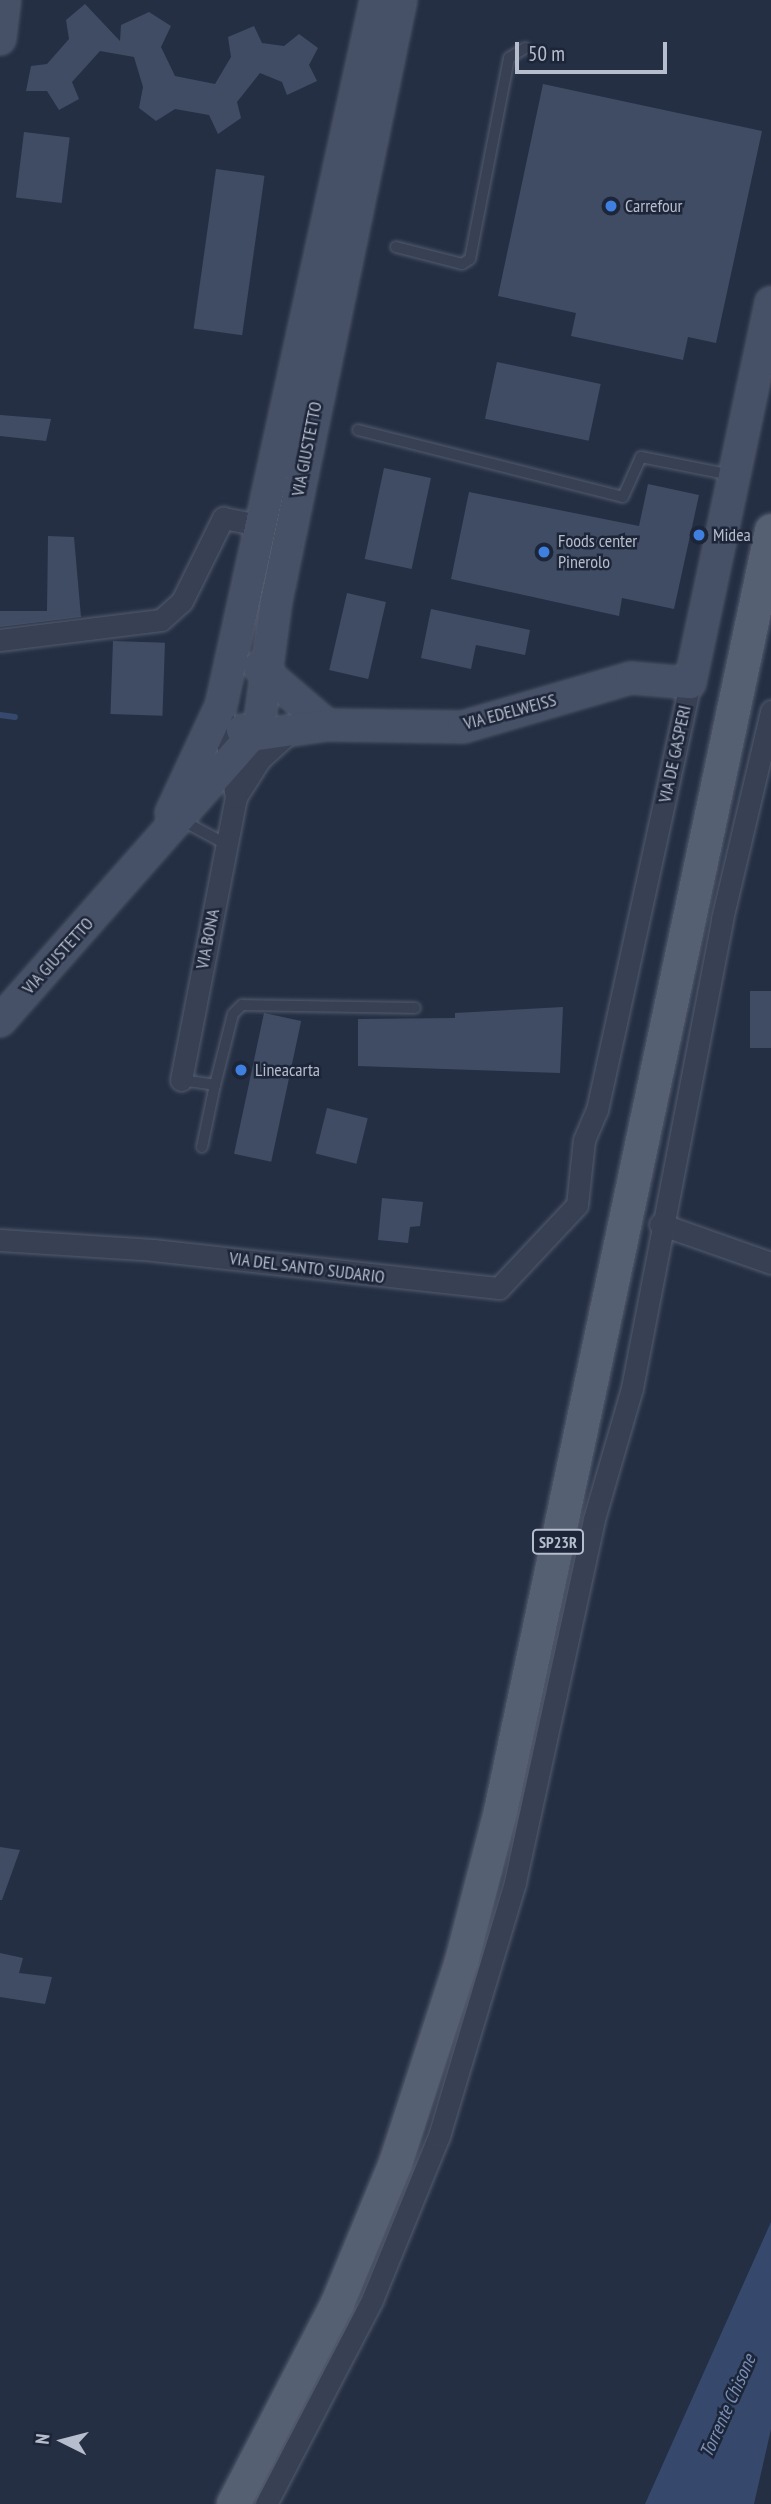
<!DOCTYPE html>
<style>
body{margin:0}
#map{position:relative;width:771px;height:2504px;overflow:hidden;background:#242f44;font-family:"PT Sans Narrow",sans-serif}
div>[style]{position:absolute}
.water>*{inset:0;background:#36496d}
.stream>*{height:6px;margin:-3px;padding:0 3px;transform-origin:3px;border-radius:3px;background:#36496d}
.building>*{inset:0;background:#404c64;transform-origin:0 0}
.roads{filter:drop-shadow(0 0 2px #545c6e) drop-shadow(0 0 2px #545c6e)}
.lane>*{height:10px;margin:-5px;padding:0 5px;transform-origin:5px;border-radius:5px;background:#384153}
.street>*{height:21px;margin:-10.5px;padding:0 10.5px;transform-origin:10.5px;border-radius:10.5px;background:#384153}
.secondary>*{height:30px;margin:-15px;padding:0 15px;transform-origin:15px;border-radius:15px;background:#465067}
.primary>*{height:33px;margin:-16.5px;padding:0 16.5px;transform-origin:16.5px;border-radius:16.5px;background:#566073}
.dots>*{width:19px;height:19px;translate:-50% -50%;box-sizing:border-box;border:4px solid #1d2639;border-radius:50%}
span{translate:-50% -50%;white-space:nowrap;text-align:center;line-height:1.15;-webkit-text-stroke:5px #1d2639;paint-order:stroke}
.shield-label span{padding:2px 5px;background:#1d2639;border:2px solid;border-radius:5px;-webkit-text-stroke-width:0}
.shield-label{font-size:16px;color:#b6bdcd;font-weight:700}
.poi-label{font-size:18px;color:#b6bdcd}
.left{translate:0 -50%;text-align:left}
.street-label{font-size:18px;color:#b6bdcd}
.water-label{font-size:19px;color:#7b8fb7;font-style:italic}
.north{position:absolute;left:28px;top:2406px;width:70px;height:70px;-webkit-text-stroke:5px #1d2639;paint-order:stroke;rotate:276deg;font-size:19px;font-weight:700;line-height:28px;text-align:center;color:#b6bdcd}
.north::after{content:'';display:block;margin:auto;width:24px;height:32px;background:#b6bdcd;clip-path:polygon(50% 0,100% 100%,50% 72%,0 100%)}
.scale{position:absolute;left:515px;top:42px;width:152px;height:32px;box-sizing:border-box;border:4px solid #b6bdcd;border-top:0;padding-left:9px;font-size:21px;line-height:24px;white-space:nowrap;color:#b6bdcd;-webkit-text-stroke:5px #1d2639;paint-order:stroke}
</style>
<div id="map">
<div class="water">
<i style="clip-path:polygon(771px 2222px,771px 2429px,754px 2504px,645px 2504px)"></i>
</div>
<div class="stream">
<i style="left:0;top:715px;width:15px;rotate:8deg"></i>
</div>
<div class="building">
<i style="clip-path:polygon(85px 4px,120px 41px,121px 25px,149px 12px,171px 26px,161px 47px,175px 76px,215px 84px,231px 57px,228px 37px,254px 26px,262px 43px,284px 46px,299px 34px,318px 48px,309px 65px,317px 81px,287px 95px,282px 82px,260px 73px,237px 102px,241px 118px,218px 134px,209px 115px,175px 109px,156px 121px,139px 108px,143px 87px,134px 57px,100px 51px,72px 82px,79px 99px,59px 110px,47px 91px,26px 91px,31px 66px,47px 64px,69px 39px,66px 20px)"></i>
<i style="clip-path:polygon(543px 84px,762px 131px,716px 343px,688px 337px,683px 360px,571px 336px,576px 313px,498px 296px)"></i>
<i style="left:24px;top:132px;width:46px;height:66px;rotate:7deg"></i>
<i style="left:216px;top:169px;width:49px;height:161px;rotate:8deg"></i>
<i style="left:497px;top:362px;width:106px;height:58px;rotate:12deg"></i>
<i style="clip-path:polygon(0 415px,51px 419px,46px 441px,0 436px)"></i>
<i style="left:384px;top:468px;width:48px;height:93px;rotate:12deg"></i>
<i style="clip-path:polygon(648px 484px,699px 495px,674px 609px,622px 598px,619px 616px,451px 579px,469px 492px,639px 526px)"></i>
<i style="clip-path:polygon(48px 536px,74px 537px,81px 617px,0 627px,0 611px,47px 611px)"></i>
<i style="left:347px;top:593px;width:40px;height:79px;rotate:13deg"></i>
<i style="clip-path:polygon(431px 609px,530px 630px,525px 655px,476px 645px,471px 669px,421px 658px)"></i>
<i style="left:113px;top:641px;width:52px;height:73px;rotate:2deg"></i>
<i style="left:750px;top:991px;width:21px;height:57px"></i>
<i style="clip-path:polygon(563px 1007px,560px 1073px,358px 1066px,358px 1019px,455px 1018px,455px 1013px)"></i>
<i style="left:264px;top:1013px;width:38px;height:144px;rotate:12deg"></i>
<i style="left:327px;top:1108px;width:42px;height:47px;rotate:14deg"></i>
<i style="clip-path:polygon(382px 1198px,423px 1202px,420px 1226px,410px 1227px,408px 1243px,378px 1240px)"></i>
<i style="clip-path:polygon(0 1847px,20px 1850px,2px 1900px,0 1900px)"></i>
<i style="clip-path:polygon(0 1953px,23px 1958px,19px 1973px,52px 1977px,45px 2004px,0 1997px)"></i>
</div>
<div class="roads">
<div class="lane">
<i style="left:396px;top:247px;width:68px;rotate:14.4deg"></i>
<i style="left:462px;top:264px;width:9px;rotate:-32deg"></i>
<i style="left:470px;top:259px;width:205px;rotate:-79deg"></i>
<i style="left:509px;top:58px;width:19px;rotate:-32deg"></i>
<i style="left:358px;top:430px;width:273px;rotate:14.2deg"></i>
<i style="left:623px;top:497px;width:44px;rotate:-65.8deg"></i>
<i style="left:641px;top:457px;width:92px;rotate:11.3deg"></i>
<i style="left:181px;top:820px;width:51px;rotate:28.1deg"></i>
<i style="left:181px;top:1080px;width:34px;rotate:8deg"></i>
<i style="left:215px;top:1085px;width:73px;rotate:-75.8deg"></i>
<i style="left:233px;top:1014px;width:13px;rotate:-45deg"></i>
<i style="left:242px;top:1005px;width:173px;rotate:1deg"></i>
<i style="left:202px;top:1147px;width:63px;rotate:-78.2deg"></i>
</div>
<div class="street">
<i style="left:0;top:640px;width:162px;rotate:-7.1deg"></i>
<i style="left:161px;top:620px;width:28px;rotate:-42deg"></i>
<i style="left:182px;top:601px;width:93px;rotate:-63.7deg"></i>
<i style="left:223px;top:518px;width:38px;rotate:11deg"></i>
<i style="left:236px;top:797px;width:45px;rotate:-57.7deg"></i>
<i style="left:260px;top:759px;width:43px;rotate:-42.2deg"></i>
<i style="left:181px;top:1080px;width:288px;rotate:-79deg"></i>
<i style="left:236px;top:797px;width:92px;rotate:-99.4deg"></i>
<i style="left:660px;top:1224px;width:118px;rotate:19.4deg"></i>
<i style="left:0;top:1240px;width:153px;rotate:3.7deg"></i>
<i style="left:153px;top:1250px;width:348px;rotate:6.3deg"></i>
<i style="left:499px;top:1288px;width:114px;rotate:-46.8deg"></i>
<i style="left:577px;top:1205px;width:65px;rotate:-83.9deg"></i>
<i style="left:584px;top:1140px;width:33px;rotate:-67deg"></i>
<i style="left:597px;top:1110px;width:437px;rotate:-77.7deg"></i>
<i style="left:266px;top:2504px;width:230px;rotate:-62.5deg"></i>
<i style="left:372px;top:2300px;width:177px;rotate:-67.8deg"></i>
<i style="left:439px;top:2136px;width:265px;rotate:-73.3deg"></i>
<i style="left:515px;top:1882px;width:371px;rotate:-77.7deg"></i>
<i style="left:594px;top:1519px;width:136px;rotate:-73.8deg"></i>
<i style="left:632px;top:1388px;width:478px;rotate:-79.1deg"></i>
<i style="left:722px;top:919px;width:214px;rotate:-76.7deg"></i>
</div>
<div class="secondary">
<i style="left:0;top:39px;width:39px;rotate:-83deg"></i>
<i style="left:259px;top:667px;width:89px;rotate:40.5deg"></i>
<i style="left:242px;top:730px;width:12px;rotate:31deg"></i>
<i style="left:252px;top:736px;width:76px;rotate:-8.3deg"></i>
<i style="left:327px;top:725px;width:136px;rotate:0.8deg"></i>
<i style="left:463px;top:727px;width:175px;rotate:-16.3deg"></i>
<i style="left:631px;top:678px;width:59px;rotate:4.8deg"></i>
<i style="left:690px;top:683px;width:389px;rotate:-78deg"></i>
<i style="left:171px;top:813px;width:118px;rotate:-65deg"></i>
<i style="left:221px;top:706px;width:723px;rotate:-77.62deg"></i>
<i style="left:0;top:1021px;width:392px;rotate:-48.6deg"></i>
<i style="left:259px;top:727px;width:126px;rotate:-82.3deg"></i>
<i style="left:276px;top:602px;width:615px;rotate:-78.27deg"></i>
</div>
<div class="primary">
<i style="left:233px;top:2504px;width:226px;rotate:-62.6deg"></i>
<i style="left:337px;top:2303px;width:152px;rotate:-67.5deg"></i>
<i style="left:395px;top:2163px;width:213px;rotate:-71.9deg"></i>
<i style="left:461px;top:1961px;width:155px;rotate:-75.4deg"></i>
<i style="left:500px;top:1811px;width:1309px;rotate:-78.05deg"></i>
</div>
</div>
<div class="dots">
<i style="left:611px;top:206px;background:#3f7fe0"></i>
<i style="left:699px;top:535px;background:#3f7fe0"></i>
<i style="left:544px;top:552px;background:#3f7fe0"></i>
<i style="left:241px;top:1070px;background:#3f7fe0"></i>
</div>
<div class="shield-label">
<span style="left:558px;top:1542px">SP23R</span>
</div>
<div class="poi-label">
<span class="left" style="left:625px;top:206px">Carrefour</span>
<span class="left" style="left:713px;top:535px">Midea</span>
<span class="left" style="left:558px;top:552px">Foods center<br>Pinerolo</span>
<span class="left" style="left:255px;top:1070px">Lineacarta</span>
</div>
<div class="street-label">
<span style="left:307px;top:449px;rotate:-79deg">VIA GIUSTETTO</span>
<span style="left:510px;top:712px;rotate:-15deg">VIA EDELWEISS</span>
<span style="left:675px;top:754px;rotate:-78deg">VIA DE GASPERI</span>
<span style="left:208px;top:939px;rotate:-79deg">VIA BONA</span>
<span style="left:58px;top:956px;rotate:-48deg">VIA GIUSTETTO</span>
<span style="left:307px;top:1268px;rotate:7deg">VIA DEL SANTO SUDARIO</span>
</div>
<div class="water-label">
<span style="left:728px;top:2406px;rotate:-66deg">Torrente Chisone</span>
</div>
<div class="north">N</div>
<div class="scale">50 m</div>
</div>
